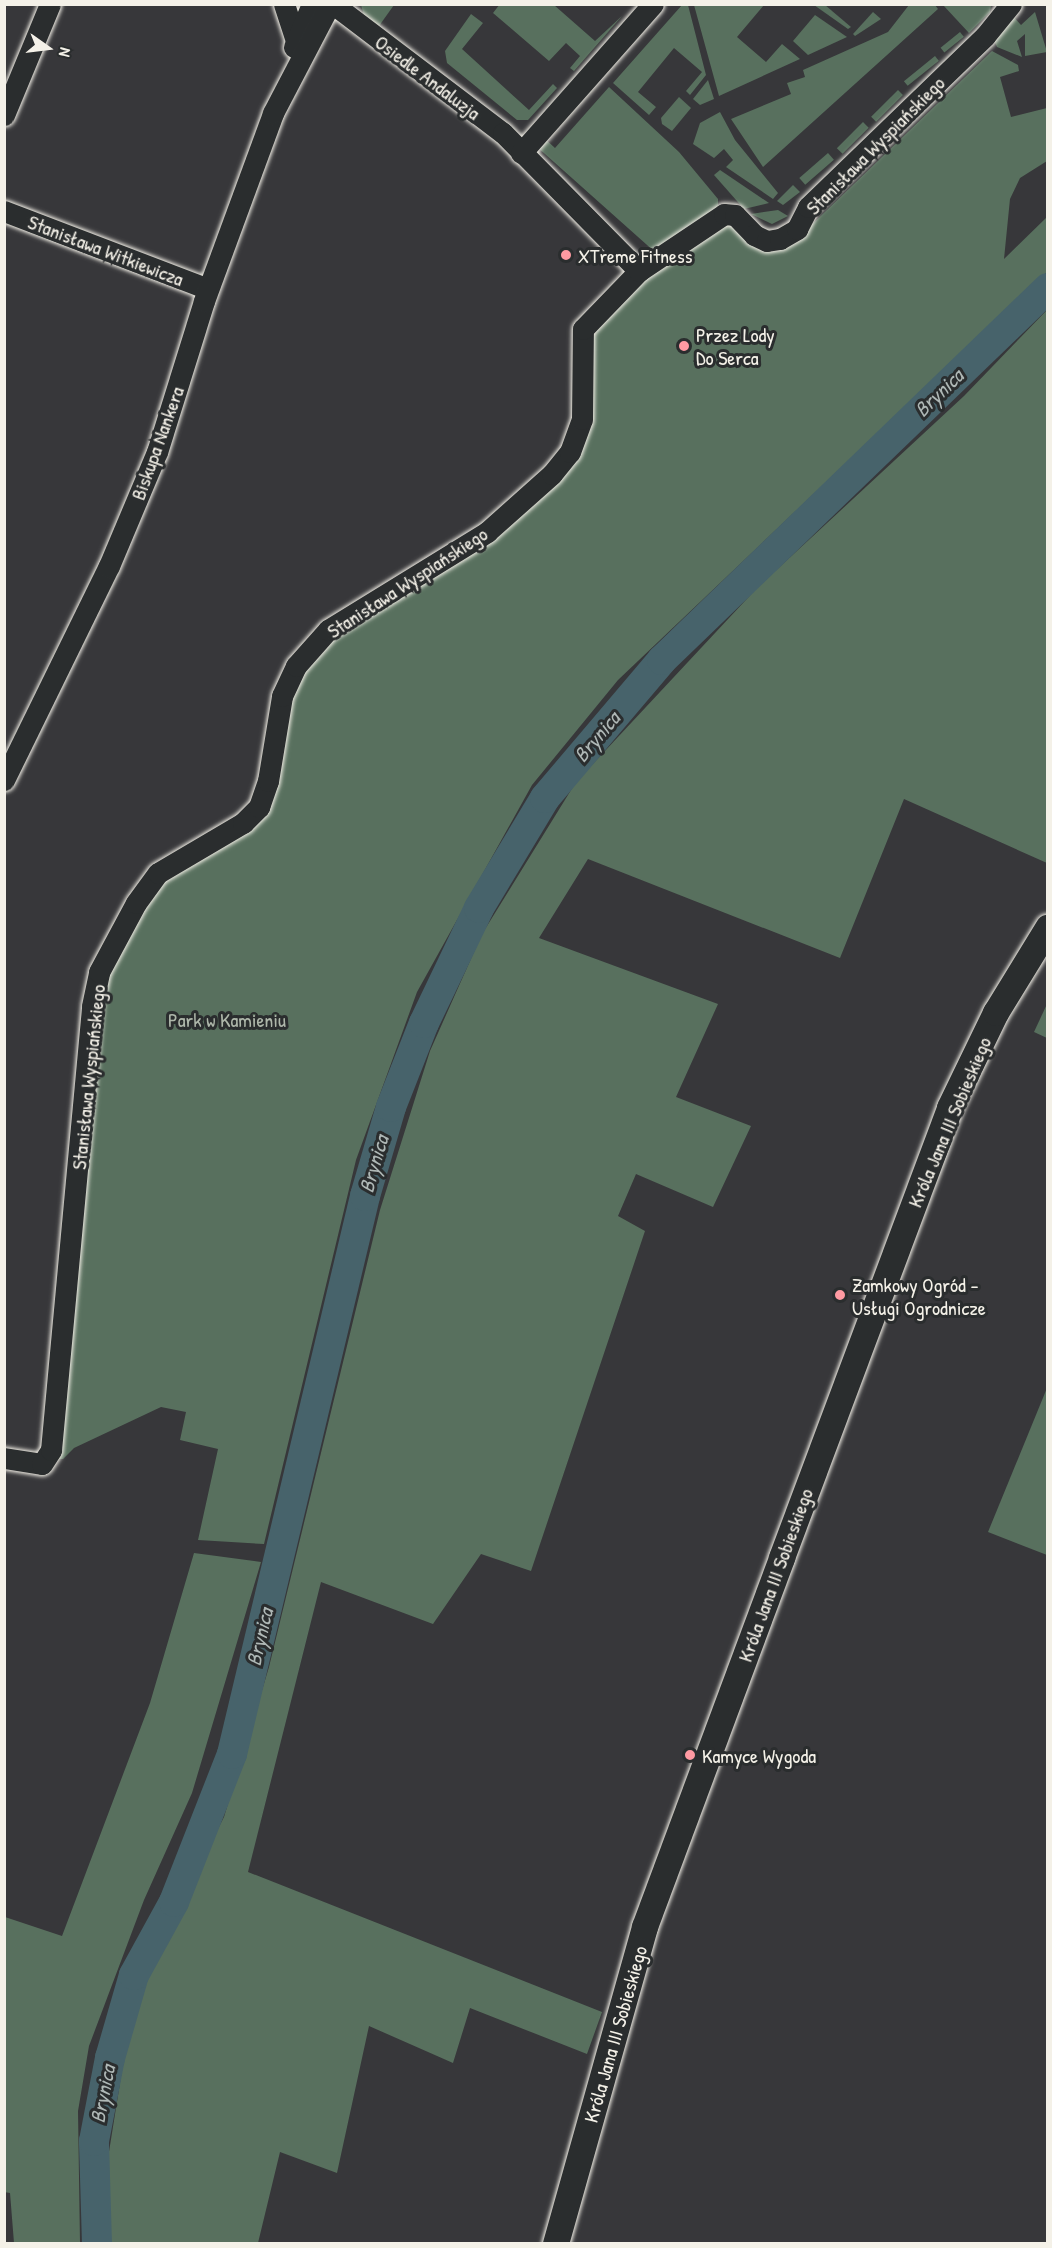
<!DOCTYPE html>
<meta charset="utf-8">
<style>
body{margin:0}
#map{position:relative;width:1052px;height:2248px;overflow:hidden;background:#37373a;font-family:"Patrick Hand",sans-serif}
div>[style]{position:absolute}
.green>*{inset:0;background:#58705e;transform-origin:0 0}
.river>*{height:30px;margin:-15px;padding:0 15px;transform-origin:15px;border-radius:15px;background:#47636b}
.roads{filter:drop-shadow(0 0 2px #f4f1e8) drop-shadow(0 0 2px #f4f1e8)}
.minor>*{height:21px;margin:-10.5px;padding:0 10.5px;transform-origin:10.5px;border-radius:10.5px;background:#2a2d2e}
.tertiary>*{height:26px;margin:-13px;padding:0 13px;transform-origin:13px;border-radius:13px;background:#2a2d2e}
.dots>*{width:16px;height:16px;translate:-50% -50%;box-sizing:border-box;border:3px solid #2a2d2e;border-radius:50%}
span{translate:-50% -50%;white-space:nowrap;text-align:center;line-height:1.15;-webkit-text-stroke:6px #2a2d2e;paint-order:stroke}
.street-label{font-size:20px;color:#f4f1e8}
.poi-label{font-size:20px;color:#f4f1e8}
.left{translate:0 -50%;text-align:left}
.park-label{font-size:20px;color:#aeb7aa}
.water-label{font-size:21px;color:#afb8b6;font-style:italic}
.frame{position:absolute;inset:0;border:6px solid #f4f1e8;pointer-events:none}
.north{position:absolute;left:18px;top:18px;width:60px;height:60px;-webkit-text-stroke:4px #2a2d2e;paint-order:stroke;rotate:104deg;font-size:16px;font-weight:700;line-height:24px;text-align:center;color:#f4f1e8}
.north::after{content:'';display:block;margin:auto;width:21px;height:27px;background:#f4f1e8;clip-path:polygon(50% 0,100% 100%,50% 72%,0 100%)}
</style>
<div id="map">
<div class="green">
<i style="clip-path:polygon(500px 4px,554px 5px,595px 41px,622px 16px,574px 71px,570px 68px,580px 56px,566px 43px,549px 61px,493px 13px)"></i>
<i style="clip-path:polygon(361px 5px,394px 5px,379px 26px,364px 15px)"></i>
<i style="clip-path:polygon(682px 5px,688px 5px,706px 75px,690px 95px,686px 91px,702px 72px,674px 48px,638px 92px,656px 107px,649px 115px,613px 83px)"></i>
<i style="clip-path:polygon(694px 5px,764px 5px,737px 37px,766px 62px,782px 44px,800px 59px,719px 96px)"></i>
<i style="clip-path:polygon(814px 5px,825px 5px,851px 27px,848px 29px)"></i>
<i style="clip-path:polygon(909px 5px,935px 5px,938px 9px,763px 167px,731px 119px,791px 94px,787px 83px,805px 77px,803px 70px,888px 32px)"></i>
<i style="clip-path:polygon(943px 5px,991px 5px,990px 12px,969px 33px)"></i>
<i style="clip-path:polygon(873px 12px,881px 19px,855px 36px,853px 34px)"></i>
<i style="clip-path:polygon(1035px 12px,1047px 52px,1025px 56px,1025px 34px,1017px 41px,1022px 57px,997px 47px,992px 35px,1010px 13px,1021px 25px)"></i>
<i style="clip-path:polygon(471px 14px,483px 23px,462px 49px,529px 110px,553px 84px,557px 88px,528px 120px,517px 120px,447px 63px,445px 51px)"></i>
<i style="clip-path:polygon(815px 15px,847px 37px,808px 55px,793px 41px)"></i>
<i style="left:960px;top:32px;width:6px;height:25px;rotate:51deg"></i>
<i style="clip-path:polygon(992px 51px,1018px 65px,1019px 71px,1000px 77px,1011px 117px,1047px 108px,1047px 161px,1020px 178px,1010px 199px,1004px 259px,1047px 217px,1047px 272px,618px 680px,532px 785px,417px 992px,356px 1160px,264px 1544px,198px 1540px,218px 1449px,180px 1440px,186px 1412px,161px 1407px,74px 1448px,63px 1459px,55px 1459px,98px 992px,149px 892px,249px 824px,289px 688px,328px 637px,568px 463px,586px 341px,632px 288px,723px 225px,736px 224px,800px 236px)"></i>
<i style="left:935px;top:56px;width:6px;height:40px;rotate:51deg"></i>
<i style="clip-path:polygon(708px 80px,714px 99px,700px 105px,693px 99px)"></i>
<i style="clip-path:polygon(609px 87px,679px 152px,718px 199px,718px 207px,656px 253px,536px 146px,543px 137px,555px 148px)"></i>
<i style="left:898px;top:90px;width:7px;height:38px;rotate:45deg"></i>
<i style="clip-path:polygon(679px 97px,691px 108px,672px 131px,662px 124px,661px 118px)"></i>
<i style="clip-path:polygon(720px 112px,735px 140px,778px 193px,773px 199px,726px 167px,733px 160px,724px 149px,714px 158px,693px 144px,700px 123px)"></i>
<i style="left:863px;top:122px;width:8px;height:37px;rotate:45deg"></i>
<i style="left:828px;top:153px;width:9px;height:38px;rotate:49deg"></i>
<i style="clip-path:polygon(720px 170px,769px 203px,744px 209px,714px 175px)"></i>
<i style="clip-path:polygon(793px 185px,800px 192px,783px 205px,777px 201px)"></i>
<i style="clip-path:polygon(778px 210px,788px 216px,772px 224px,751px 214px)"></i>
<i style="clip-path:polygon(1047px 310px,1047px 863px,904px 799px,840px 958px,588px 859px,539px 938px,718px 1004px,676px 1097px,751px 1126px,713px 1207px,636px 1174px,618px 1216px,645px 1231px,531px 1571px,481px 1554px,433px 1624px,321px 1582px,248px 1872px,602px 2012px,587px 2054px,470px 2008px,453px 2063px,369px 2026px,337px 2173px,280px 2152px,258px 2243px,111px 2243px,108px 2158px,127px 2039px,156px 1951px,224px 1817px,269px 1667px,380px 1210px,430px 1051px,482px 934px,576px 782px,757px 588px,964px 396px)"></i>
<i style="clip-path:polygon(1047px 1004px,1047px 1038px,1034px 1032px)"></i>
<i style="clip-path:polygon(1047px 1388px,1048px 1555px,1047px 1555px,988px 1532px)"></i>
<i style="clip-path:polygon(194px 1553px,261px 1562px,192px 1793px,144px 1900px,89px 2046px,78px 2111px,80px 2243px,14px 2243px,10px 2193px,4px 2192px,5px 1917px,62px 1936px,150px 1703px)"></i>
</div>
<div class="river">
<i style="left:97px;top:2244px;width:103px;rotate:-91.7deg"></i>
<i style="left:94px;top:2141px;width:85px;rotate:-79.1deg"></i>
<i style="left:110px;top:2058px;width:86px;rotate:-73.9deg"></i>
<i style="left:134px;top:1975px;width:83px;rotate:-61.3deg"></i>
<i style="left:174px;top:1902px;width:159px;rotate:-68.6deg"></i>
<i style="left:232px;top:1754px;width:574px;rotate:-76.59deg"></i>
<i style="left:365px;top:1196px;width:93px;rotate:-73.7deg"></i>
<i style="left:391px;top:1107px;width:90px;rotate:-68.6deg"></i>
<i style="left:424px;top:1023px;width:127px;rotate:-64.4deg"></i>
<i style="left:479px;top:908px;width:128px;rotate:-59deg"></i>
<i style="left:545px;top:798px;width:181px;rotate:-49.7deg"></i>
<i style="left:662px;top:660px;width:536px;rotate:-43.94deg"></i>
</div>
<div class="roads">
<div class="minor">
<i style="left:284px;top:4px;width:39px;rotate:72deg"></i>
<i style="left:333px;top:4px;width:213px;rotate:37.2deg"></i>
<i style="left:503px;top:133px;width:194px;rotate:45.4deg"></i>
<i style="left:294px;top:47px;width:47px;rotate:-67.3deg"></i>
<i style="left:4px;top:115px;width:120px;rotate:-67.5deg"></i>
<i style="left:521px;top:153px;width:199px;rotate:-48.5deg"></i>
<i style="left:4px;top:211px;width:218px;rotate:20.9deg"></i>
<i style="left:4px;top:780px;width:238px;rotate:-63.9deg"></i>
<i style="left:109px;top:566px;width:124px;rotate:-67.2deg"></i>
<i style="left:157px;top:452px;width:158px;rotate:-72.7deg"></i>
<i style="left:204px;top:301px;width:200px;rotate:-69.8deg"></i>
<i style="left:273px;top:113px;width:123px;rotate:-62.4deg"></i>
<i style="left:4px;top:1458px;width:38px;rotate:9deg"></i>
<i style="left:42px;top:1464px;width:17px;rotate:-57deg"></i>
<i style="left:51px;top:1450px;width:446px;rotate:-84.7deg"></i>
<i style="left:92px;top:1006px;width:35px;rotate:-78deg"></i>
<i style="left:99px;top:972px;width:78px;rotate:-61.8deg"></i>
<i style="left:136px;top:903px;width:37px;rotate:-54deg"></i>
<i style="left:158px;top:873px;width:99px;rotate:-30.5deg"></i>
<i style="left:243px;top:823px;width:23px;rotate:-45deg"></i>
<i style="left:259px;top:807px;width:28px;rotate:-71deg"></i>
<i style="left:268px;top:781px;width:86px;rotate:-80.6deg"></i>
<i style="left:282px;top:696px;width:33px;rotate:-65deg"></i>
<i style="left:296px;top:666px;width:48px;rotate:-48.4deg"></i>
<i style="left:328px;top:630px;width:187px;rotate:-31.6deg"></i>
<i style="left:487px;top:532px;width:87px;rotate:-41.7deg"></i>
<i style="left:552px;top:474px;width:28px;rotate:-51deg"></i>
<i style="left:570px;top:452px;width:35px;rotate:-70deg"></i>
<i style="left:582px;top:419px;width:90px;rotate:-89.4deg"></i>
<i style="left:583px;top:329px;width:81px;rotate:-46deg"></i>
<i style="left:639px;top:271px;width:102px;rotate:-33.8deg"></i>
<i style="left:724px;top:214px;width:11px;rotate:5deg"></i>
<i style="left:735px;top:215px;width:28px;rotate:46deg"></i>
<i style="left:754px;top:235px;width:14px;rotate:25deg"></i>
<i style="left:767px;top:241px;width:13px;rotate:-9deg"></i>
<i style="left:780px;top:239px;width:20px;rotate:-30deg"></i>
<i style="left:797px;top:229px;width:25px;rotate:-63deg"></i>
<i style="left:808px;top:207px;width:246px;rotate:-44deg"></i>
<i style="left:985px;top:36px;width:41px;rotate:-50.9deg"></i>
</div>
<div class="tertiary">
<i style="left:556px;top:2244px;width:329px;rotate:-74.3deg"></i>
<i style="left:645px;top:1927px;width:394px;rotate:-69.6deg"></i>
<i style="left:782px;top:1558px;width:480px;rotate:-69.5deg"></i>
<i style="left:950px;top:1108px;width:106px;rotate:-64.2deg"></i>
<i style="left:996px;top:1013px;width:100px;rotate:-58.5deg"></i>
</div>
</div>
<div class="dots">
<i style="left:566px;top:255px;background:#ff9aa2"></i>
<i style="left:684px;top:346px;background:#ff9aa2"></i>
<i style="left:840px;top:1295px;background:#ff9aa2"></i>
<i style="left:690px;top:1755px;background:#ff9aa2"></i>
</div>
<div class="street-label">
<span style="left:428px;top:77px;rotate:37deg">Osiedle Andaluzja</span>
<span style="left:875px;top:145px;rotate:-45deg">Stanisława Wyspiańskiego</span>
<span style="left:106px;top:250px;rotate:21deg">Stanisława Witkiewicza</span>
<span style="left:157px;top:443px;rotate:-70deg">Biskupa Nankera</span>
<span style="left:407px;top:582px;rotate:-33deg">Stanisława Wyspiańskiego</span>
<span style="left:88px;top:1077px;rotate:-84deg">Stanisława Wyspiańskiego</span>
<span style="left:949px;top:1122px;rotate:-67deg">Króla Jana III Sobieskiego</span>
<span style="left:775px;top:1575px;rotate:-70deg">Króla Jana III Sobieskiego</span>
<span style="left:615px;top:2034px;rotate:-74deg">Króla Jana III Sobieskiego</span>
</div>
<div class="poi-label">
<span class="left" style="left:578px;top:255px">XTreme Fitness</span>
<span class="left" style="left:696px;top:346px">Przez Lody<br>Do Serca</span>
<span class="left" style="left:852px;top:1296px">Zamkowy Ogród -<br>Usługi Ogrodnicze</span>
<span class="left" style="left:702px;top:1755px">Kamyce Wygoda</span>
</div>
<div class="park-label">
<span style="left:227px;top:1019px">Park w Kamieniu</span>
</div>
<div class="water-label">
<span style="left:939px;top:393px;rotate:-44deg">Brynica</span>
<span style="left:597px;top:737px;rotate:-50deg">Brynica</span>
<span style="left:374px;top:1164px;rotate:-74deg">Brynica</span>
<span style="left:260px;top:1637px;rotate:-77deg">Brynica</span>
<span style="left:103px;top:2094px;rotate:-79deg">Brynica</span>
</div>
<div class="frame"></div>
<div class="north">N</div>
</div>
